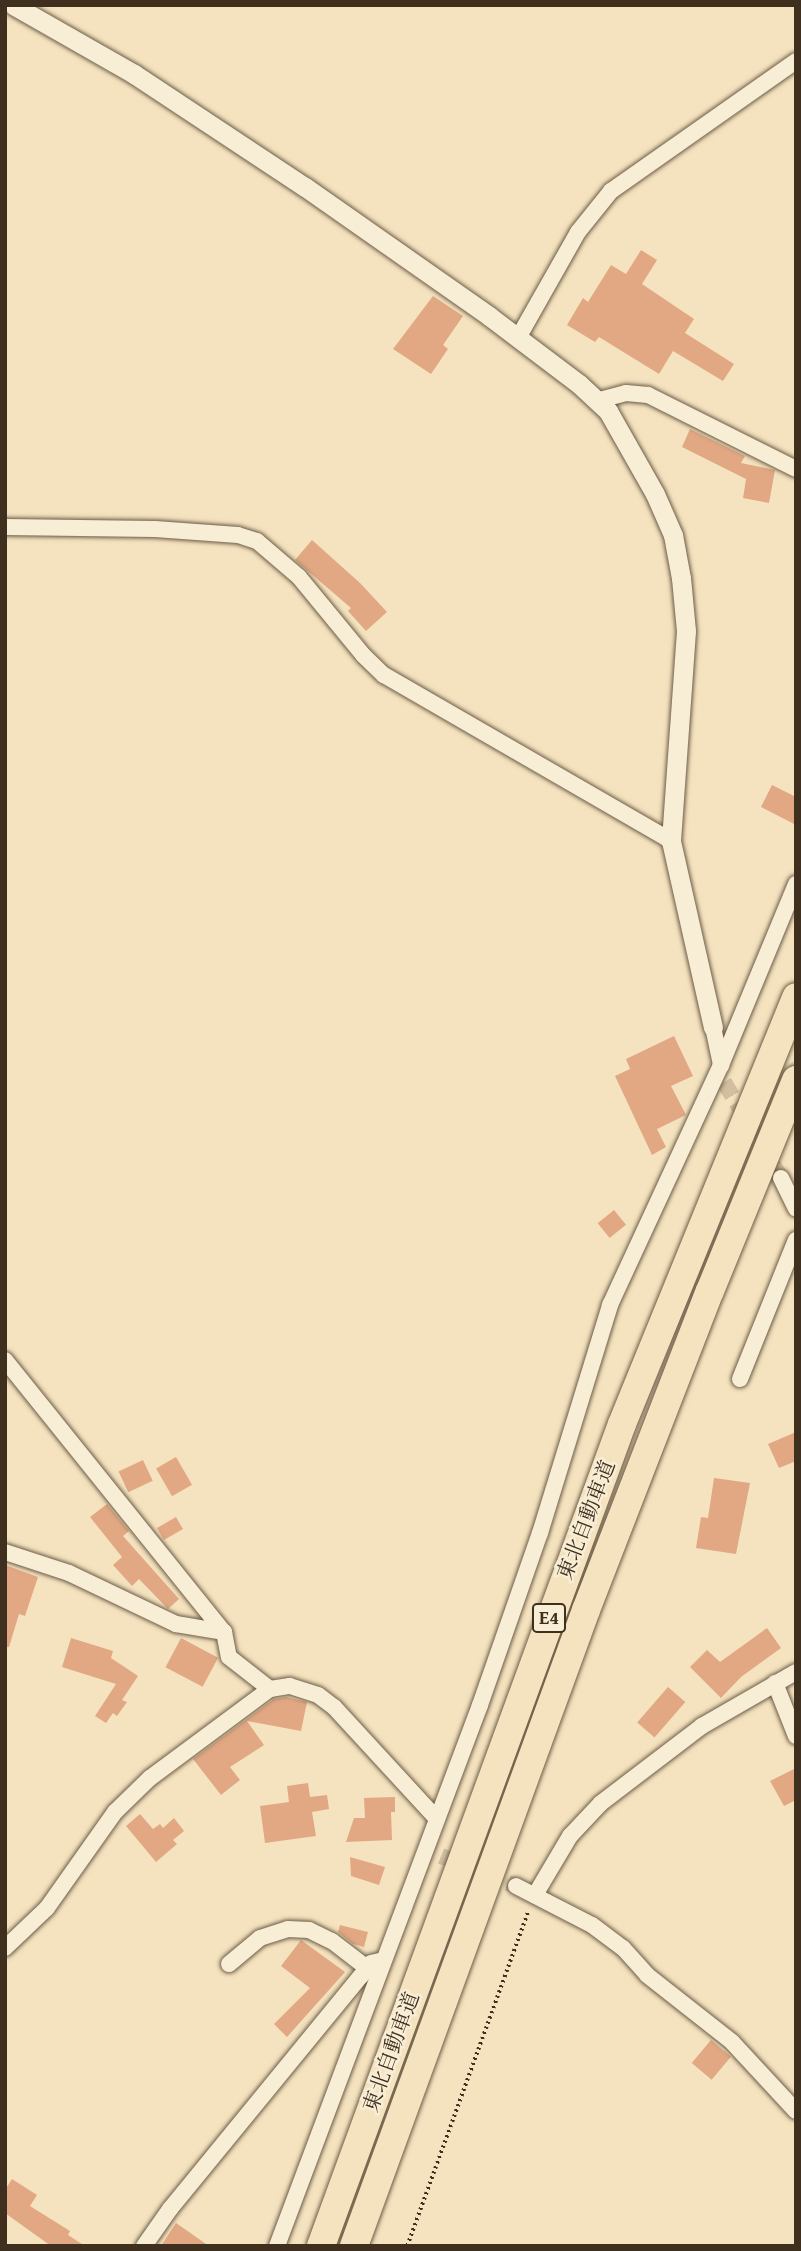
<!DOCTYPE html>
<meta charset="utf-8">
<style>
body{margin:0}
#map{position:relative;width:801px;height:2251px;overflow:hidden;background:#f5e3bf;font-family:"Gentium Book Plus","Noto Serif JP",serif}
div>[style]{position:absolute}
.building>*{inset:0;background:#e1a883;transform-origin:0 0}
.minor-tunnel>*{height:16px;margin-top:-8px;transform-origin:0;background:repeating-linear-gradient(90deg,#d1bf9f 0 16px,transparent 0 24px)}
.path>*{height:3.5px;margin-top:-1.75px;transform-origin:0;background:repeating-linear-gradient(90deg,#3f2f1f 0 2px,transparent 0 5.5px)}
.roads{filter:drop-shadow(0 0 2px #6c5c47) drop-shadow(0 0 2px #6c5c47)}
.minor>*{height:16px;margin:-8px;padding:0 8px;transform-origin:8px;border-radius:8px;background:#f8edd5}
.tertiary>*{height:19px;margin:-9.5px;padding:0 9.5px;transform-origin:9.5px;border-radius:9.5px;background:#f8edd5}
.motorway>*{height:28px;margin:-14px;padding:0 14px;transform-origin:14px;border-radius:14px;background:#f5e3bf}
span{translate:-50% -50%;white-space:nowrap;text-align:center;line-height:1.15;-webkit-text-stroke:5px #f8edd5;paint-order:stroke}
.shield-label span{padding:2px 5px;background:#f8edd5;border:2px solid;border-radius:5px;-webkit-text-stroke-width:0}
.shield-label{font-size:19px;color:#3f2f1f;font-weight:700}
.street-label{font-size:21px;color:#3f2f1f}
.frame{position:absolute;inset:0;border:7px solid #3f2f1f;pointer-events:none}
</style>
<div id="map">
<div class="building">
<i style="clip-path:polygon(641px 250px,657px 260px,642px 284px,694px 319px,685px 333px,734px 364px,723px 381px,673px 351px,659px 374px,599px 337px,595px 342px,567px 325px,583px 298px,588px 302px,611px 265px,626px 274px)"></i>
<i style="clip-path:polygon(433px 296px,463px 316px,443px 345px,448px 349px,431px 374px,393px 349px)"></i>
<i style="clip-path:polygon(690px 429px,745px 456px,741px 463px,775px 470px,769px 503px,743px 498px,746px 479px,682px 447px)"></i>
<i style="clip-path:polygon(312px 540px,360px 583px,387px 612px,366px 631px,348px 611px,351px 608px,295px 560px)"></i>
<i style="clip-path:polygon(772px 785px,796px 797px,796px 825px,761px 807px)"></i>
<i style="clip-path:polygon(674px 1036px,693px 1076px,671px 1086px,686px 1115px,657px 1129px,666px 1147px,652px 1155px,615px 1076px,630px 1069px,626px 1059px)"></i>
<i style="left:614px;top:1210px;width:19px;height:21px;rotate:51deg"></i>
<i style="clip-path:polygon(796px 1432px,796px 1461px,779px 1468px,768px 1444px)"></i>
<i style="left:176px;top:1457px;width:32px;height:23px;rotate:60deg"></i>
<i style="left:143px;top:1460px;width:23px;height:27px;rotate:65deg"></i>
<i style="clip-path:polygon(714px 1478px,750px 1483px,736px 1554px,696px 1548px,701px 1517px,708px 1518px)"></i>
<i style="clip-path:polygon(107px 1504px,129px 1531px,123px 1536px,179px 1599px,168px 1609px,139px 1579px,132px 1586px,113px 1565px,122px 1557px,90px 1517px)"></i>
<i style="left:176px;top:1517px;width:14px;height:22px;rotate:60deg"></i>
<i style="clip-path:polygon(5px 1565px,38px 1577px,25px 1616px,19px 1614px,9px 1647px,5px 1647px)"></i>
<i style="clip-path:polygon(767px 1628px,781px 1648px,741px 1677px,721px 1698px,690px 1667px,707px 1650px,720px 1662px)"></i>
<i style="clip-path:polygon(71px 1638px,113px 1651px,111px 1658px,138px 1676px,122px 1700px,127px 1702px,117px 1716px,113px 1713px,106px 1723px,95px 1716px,116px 1684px,62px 1667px)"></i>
<i style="left:181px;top:1638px;width:42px;height:33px;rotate:28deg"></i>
<i style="left:668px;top:1687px;width:23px;height:47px;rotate:41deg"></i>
<i style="clip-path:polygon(286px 1697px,307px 1702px,301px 1731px,247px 1721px,264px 1745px,230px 1767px,240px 1780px,221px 1795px,193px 1759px,274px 1699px)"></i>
<i style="clip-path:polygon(796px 1768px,796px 1800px,784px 1806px,770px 1781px)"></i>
<i style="clip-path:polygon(308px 1783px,310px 1797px,327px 1795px,329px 1809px,312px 1812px,316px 1836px,265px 1843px,260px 1806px,289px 1802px,287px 1786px)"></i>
<i style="clip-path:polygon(395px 1797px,395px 1812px,391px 1812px,392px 1840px,346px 1842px,354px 1818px,365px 1818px,364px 1798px)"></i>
<i style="clip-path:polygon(140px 1814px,153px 1829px,160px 1824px,163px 1828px,174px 1818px,184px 1831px,173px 1840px,177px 1844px,156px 1862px,126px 1826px)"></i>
<i style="clip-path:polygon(350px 1857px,385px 1867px,379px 1885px,351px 1876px)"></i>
<i style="clip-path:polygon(340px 1925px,368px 1932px,364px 1947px,353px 1944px,338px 1932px)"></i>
<i style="clip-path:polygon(301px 1940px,345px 1972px,287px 2037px,274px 2024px,310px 1988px,281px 1966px)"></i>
<i style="left:711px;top:2040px;width:26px;height:30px;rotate:40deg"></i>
<i style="clip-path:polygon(12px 2179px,37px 2195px,30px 2206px,70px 2231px,68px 2235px,85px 2246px,51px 2246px,5px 2213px,5px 2190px)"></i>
<i style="clip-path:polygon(176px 2223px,209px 2246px,161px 2246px)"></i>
</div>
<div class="minor-tunnel">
<i style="left:724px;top:1082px;width:112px;rotate:59.3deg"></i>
<i style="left:441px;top:1856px;width:81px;rotate:21.8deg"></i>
</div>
<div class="path">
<i style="left:407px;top:2246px;width:355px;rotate:-70.1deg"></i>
</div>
<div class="roads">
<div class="minor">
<i style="left:518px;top:338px;width:122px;rotate:-60.5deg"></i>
<i style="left:578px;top:232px;width:53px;rotate:-51.2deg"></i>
<i style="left:611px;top:191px;width:226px;rotate:-35.1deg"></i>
<i style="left:596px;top:401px;width:31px;rotate:-15deg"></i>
<i style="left:626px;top:393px;width:22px;rotate:5deg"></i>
<i style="left:648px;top:395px;width:165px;rotate:26.6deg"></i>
<i style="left:5px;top:527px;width:150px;rotate:0.8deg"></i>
<i style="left:155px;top:529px;width:83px;rotate:4.1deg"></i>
<i style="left:238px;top:535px;width:20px;rotate:18deg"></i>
<i style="left:257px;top:541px;width:55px;rotate:40.6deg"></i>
<i style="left:299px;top:577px;width:101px;rotate:50.6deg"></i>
<i style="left:363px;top:655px;width:29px;rotate:44deg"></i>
<i style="left:384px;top:675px;width:332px;rotate:30deg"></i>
<i style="left:713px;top:1027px;width:39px;rotate:78deg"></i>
<i style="left:781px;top:1178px;width:34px;rotate:64deg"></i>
<i style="left:5px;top:1360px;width:349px;rotate:51.2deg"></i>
<i style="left:740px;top:1379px;width:150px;rotate:-68.1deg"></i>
<i style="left:5px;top:1552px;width:67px;rotate:18.2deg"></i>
<i style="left:69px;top:1573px;width:119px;rotate:25.5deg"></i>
<i style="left:176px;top:1624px;width:49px;rotate:9.5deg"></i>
<i style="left:224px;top:1632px;width:25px;rotate:79deg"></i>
<i style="left:229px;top:1657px;width:52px;rotate:38deg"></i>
<i style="left:775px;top:1683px;width:57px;rotate:68.4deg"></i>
<i style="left:516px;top:1886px;width:85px;rotate:27.2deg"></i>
<i style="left:592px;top:1925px;width:39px;rotate:37deg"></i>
<i style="left:623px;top:1948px;width:36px;rotate:48deg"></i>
<i style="left:647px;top:1975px;width:108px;rotate:38.2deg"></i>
<i style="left:732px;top:2042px;width:94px;rotate:47.2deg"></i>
<i style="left:535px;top:1895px;width:69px;rotate:-59.3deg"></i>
<i style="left:570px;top:1836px;width:45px;rotate:-46.8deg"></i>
<i style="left:601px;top:1803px;width:127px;rotate:-37.3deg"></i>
<i style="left:702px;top:1726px;width:108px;rotate:-29.9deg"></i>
<i style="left:5px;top:1948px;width:58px;rotate:-43.6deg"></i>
<i style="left:47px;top:1908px;width:118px;rotate:-54.7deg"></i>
<i style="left:115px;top:1812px;width:49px;rotate:-44.2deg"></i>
<i style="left:150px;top:1778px;width:149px;rotate:-36.6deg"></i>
<i style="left:270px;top:1689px;width:20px;rotate:-9deg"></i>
<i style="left:290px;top:1686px;width:29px;rotate:18deg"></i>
<i style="left:318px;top:1695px;width:20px;rotate:37deg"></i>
<i style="left:334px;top:1707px;width:152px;rotate:47.4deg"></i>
<i style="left:229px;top:1964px;width:40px;rotate:-40deg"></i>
<i style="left:260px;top:1938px;width:29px;rotate:-18deg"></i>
<i style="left:288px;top:1929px;width:21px;rotate:3deg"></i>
<i style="left:309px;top:1930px;width:25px;rotate:26deg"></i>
<i style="left:332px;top:1941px;width:44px;rotate:37.6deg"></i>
<i style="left:144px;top:2246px;width:45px;rotate:-54.9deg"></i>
<i style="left:170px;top:2209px;width:301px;rotate:-50.7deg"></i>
<i style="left:361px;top:1976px;width:16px;rotate:-52deg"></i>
<i style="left:371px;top:1963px;width:13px;rotate:-13deg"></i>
<i style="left:277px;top:2246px;width:578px;rotate:-69.43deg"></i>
<i style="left:480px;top:1705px;width:182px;rotate:-70.8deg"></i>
<i style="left:540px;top:1533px;width:239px;rotate:-72.9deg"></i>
<i style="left:610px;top:1305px;width:264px;rotate:-65.2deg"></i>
<i style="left:721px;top:1065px;width:196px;rotate:-67.5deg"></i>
</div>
<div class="tertiary">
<i style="left:13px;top:5px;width:139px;rotate:29.7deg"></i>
<i style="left:134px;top:74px;width:205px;rotate:33.5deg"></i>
<i style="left:305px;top:187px;width:225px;rotate:35deg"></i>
<i style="left:489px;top:316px;width:113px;rotate:37.1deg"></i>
<i style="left:579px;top:384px;width:40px;rotate:43deg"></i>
<i style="left:608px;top:411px;width:95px;rotate:60.5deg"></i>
<i style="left:655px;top:494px;width:45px;rotate:66.3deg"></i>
<i style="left:673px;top:535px;width:44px;rotate:79.5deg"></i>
<i style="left:681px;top:578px;width:53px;rotate:84.6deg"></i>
<i style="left:686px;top:631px;width:211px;rotate:94.1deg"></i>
<i style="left:671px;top:841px;width:191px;rotate:77.3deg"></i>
</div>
<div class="motorway">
<i style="left:321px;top:2246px;width:875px;rotate:-69.89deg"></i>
<i style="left:622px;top:1424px;width:461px;rotate:-67.8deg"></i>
<i style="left:354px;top:2246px;width:677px;rotate:-69.96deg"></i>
<i style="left:586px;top:1610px;width:342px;rotate:-68.8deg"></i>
<i style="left:710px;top:1291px;width:228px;rotate:-67.8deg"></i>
</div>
</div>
<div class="shield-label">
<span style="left:549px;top:1618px">E4</span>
</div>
<div class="street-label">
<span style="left:586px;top:1520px;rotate:-69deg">東北自動車道</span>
<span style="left:391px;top:2052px;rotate:-70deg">東北自動車道</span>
</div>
<div class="frame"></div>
</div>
